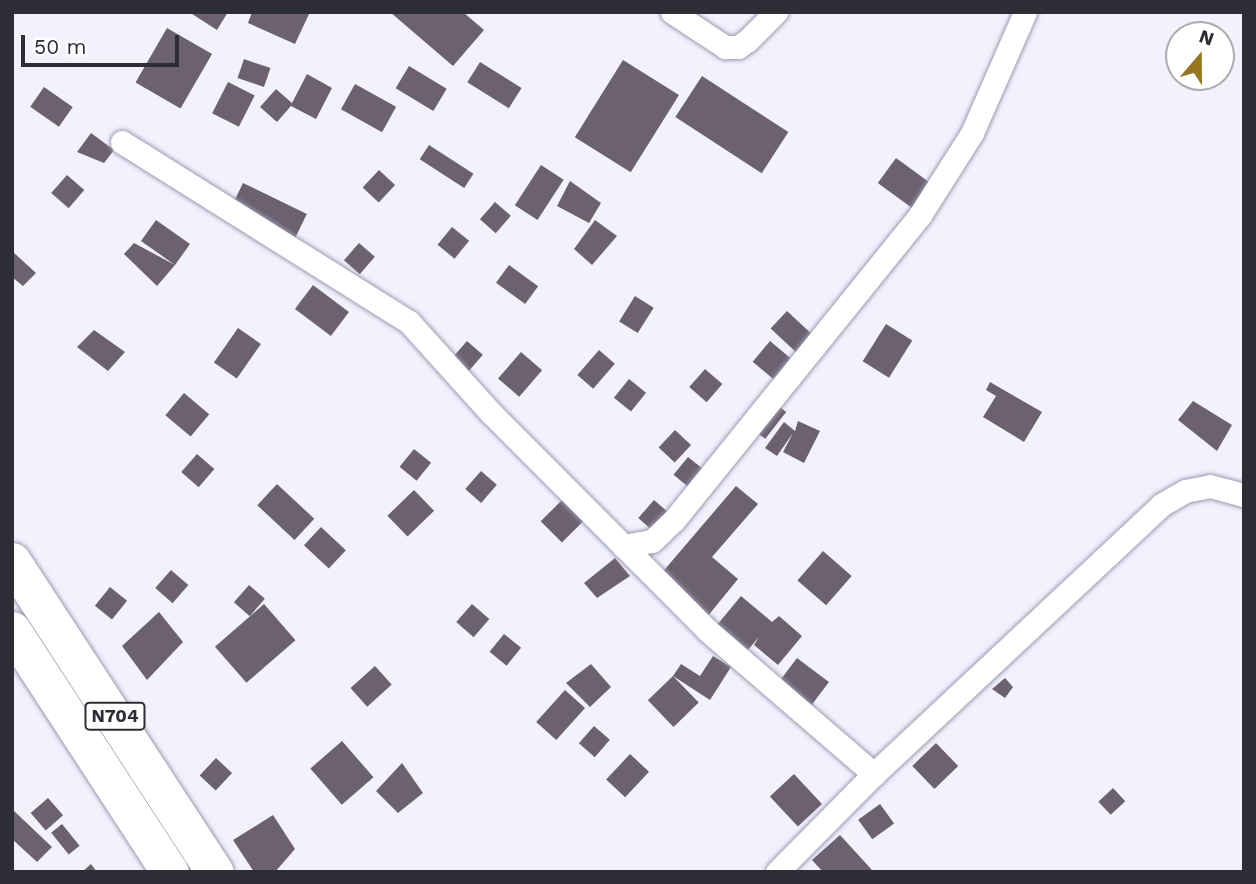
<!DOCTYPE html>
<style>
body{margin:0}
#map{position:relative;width:1256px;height:884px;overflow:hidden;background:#f2f2ff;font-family:"Work Sans",sans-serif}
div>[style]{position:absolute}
.building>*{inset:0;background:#6c6171;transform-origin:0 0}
.roads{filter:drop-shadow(0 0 2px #9b9caf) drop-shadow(0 0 2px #9b9caf)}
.minor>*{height:23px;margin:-11.5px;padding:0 11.5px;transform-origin:11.5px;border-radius:11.5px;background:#fff}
.trunk>*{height:37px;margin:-18.5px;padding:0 18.5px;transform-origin:18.5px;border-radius:18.5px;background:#fff}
span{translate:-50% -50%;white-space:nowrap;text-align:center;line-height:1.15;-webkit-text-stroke:7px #fff;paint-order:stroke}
.shield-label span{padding:2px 5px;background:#fff;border:2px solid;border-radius:5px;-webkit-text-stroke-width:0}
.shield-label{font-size:18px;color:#2d2e35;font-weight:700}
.frame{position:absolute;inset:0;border:14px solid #2d2e35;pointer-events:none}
.north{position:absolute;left:1165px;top:21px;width:70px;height:70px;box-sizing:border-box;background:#fff;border:2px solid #ababae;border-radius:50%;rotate:20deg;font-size:19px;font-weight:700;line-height:28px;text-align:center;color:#2d2e35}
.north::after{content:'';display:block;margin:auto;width:24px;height:32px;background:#997620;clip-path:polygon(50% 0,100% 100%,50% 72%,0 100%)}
.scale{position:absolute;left:21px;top:35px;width:158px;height:32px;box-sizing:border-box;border:4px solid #2d2e35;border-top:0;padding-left:9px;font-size:21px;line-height:24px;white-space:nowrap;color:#2d2e35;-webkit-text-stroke:5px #fff;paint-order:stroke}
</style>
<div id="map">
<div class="building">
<i style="clip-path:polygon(189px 12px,228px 12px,217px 30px)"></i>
<i style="clip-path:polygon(252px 12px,305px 12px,309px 14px,295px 44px,248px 23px)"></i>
<i style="clip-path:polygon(390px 12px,463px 12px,484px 30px,453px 66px)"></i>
<i style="left:167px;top:28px;width:52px;height:63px;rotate:30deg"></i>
<i style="left:244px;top:59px;width:28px;height:20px;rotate:19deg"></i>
<i style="left:623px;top:60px;width:66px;height:91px;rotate:32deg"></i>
<i style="left:480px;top:62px;width:49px;height:24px;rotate:32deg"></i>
<i style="left:409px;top:66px;width:44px;height:26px;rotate:31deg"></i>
<i style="clip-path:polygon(307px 74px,332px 88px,316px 119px,291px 106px,277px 122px,260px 107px,276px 89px,292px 103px)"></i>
<i style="left:702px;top:76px;width:103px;height:49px;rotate:33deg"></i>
<i style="left:228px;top:82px;width:30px;height:35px;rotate:27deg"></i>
<i style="left:355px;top:84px;width:47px;height:29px;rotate:29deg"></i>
<i style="left:44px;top:87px;width:35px;height:24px;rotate:35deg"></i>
<i style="clip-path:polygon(91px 133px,114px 150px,104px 163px,77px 152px)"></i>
<i style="left:429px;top:145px;width:53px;height:17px;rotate:33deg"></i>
<i style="left:896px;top:158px;width:42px;height:31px;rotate:36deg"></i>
<i style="left:541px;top:165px;width:27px;height:48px;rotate:33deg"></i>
<i style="left:379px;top:170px;width:22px;height:24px;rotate:43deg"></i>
<i style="left:67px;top:175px;width:23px;height:24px;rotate:41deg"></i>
<i style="clip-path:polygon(570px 181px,601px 203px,589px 223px,557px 206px)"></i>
<i style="left:243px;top:183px;width:71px;height:29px;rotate:26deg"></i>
<i style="left:495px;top:202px;width:21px;height:23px;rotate:41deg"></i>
<i style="clip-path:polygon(156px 220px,190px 244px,175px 265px,157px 286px,124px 254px,134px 243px,175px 265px,141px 241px)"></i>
<i style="clip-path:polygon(595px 220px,617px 236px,592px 265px,574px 249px)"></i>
<i style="left:452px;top:227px;width:22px;height:23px;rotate:39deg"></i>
<i style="left:359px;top:243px;width:21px;height:23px;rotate:41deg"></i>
<i style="clip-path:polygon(12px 251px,36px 273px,23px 286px,12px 277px)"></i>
<i style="left:509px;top:265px;width:36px;height:22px;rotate:36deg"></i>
<i style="left:313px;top:285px;width:45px;height:30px;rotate:37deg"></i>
<i style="left:635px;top:296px;width:22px;height:30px;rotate:32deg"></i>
<i style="left:787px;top:311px;width:40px;height:24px;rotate:43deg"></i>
<i style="left:886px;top:324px;width:31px;height:44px;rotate:32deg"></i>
<i style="left:238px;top:328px;width:28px;height:42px;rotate:35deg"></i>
<i style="clip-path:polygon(94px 330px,125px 352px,108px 371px,77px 347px)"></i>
<i style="left:467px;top:341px;width:21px;height:23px;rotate:41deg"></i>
<i style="left:770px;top:341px;width:35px;height:27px;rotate:40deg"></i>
<i style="left:599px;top:350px;width:21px;height:33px;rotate:41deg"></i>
<i style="left:521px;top:352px;width:28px;height:35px;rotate:41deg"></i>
<i style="left:705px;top:369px;width:23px;height:24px;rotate:41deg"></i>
<i style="left:629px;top:379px;width:22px;height:24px;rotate:39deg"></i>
<i style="clip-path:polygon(990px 382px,1042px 412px,1024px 442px,983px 417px,996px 396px,986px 390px)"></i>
<i style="left:184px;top:393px;width:33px;height:29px;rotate:40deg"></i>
<i style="left:772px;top:401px;width:18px;height:34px;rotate:38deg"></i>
<i style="clip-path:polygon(1193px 401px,1232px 425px,1217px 451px,1178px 420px)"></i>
<i style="clip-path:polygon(798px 421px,820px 431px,804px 463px,783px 452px,793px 433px,777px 456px,765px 448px,784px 422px,795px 431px)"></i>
<i style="left:675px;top:430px;width:22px;height:24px;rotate:43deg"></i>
<i style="left:414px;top:449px;width:22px;height:23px;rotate:39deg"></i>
<i style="left:197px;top:454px;width:23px;height:24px;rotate:41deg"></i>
<i style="left:688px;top:457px;width:22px;height:23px;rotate:39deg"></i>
<i style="left:481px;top:471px;width:21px;height:24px;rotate:41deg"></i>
<i style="left:277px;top:484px;width:51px;height:29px;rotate:43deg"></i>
<i style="clip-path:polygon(736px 486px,758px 504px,712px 557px,738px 579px,707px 617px,660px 575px)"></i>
<i style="left:414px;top:490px;width:29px;height:37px;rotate:46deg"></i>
<i style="left:564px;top:498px;width:30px;height:33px;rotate:45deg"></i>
<i style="left:654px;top:500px;width:21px;height:24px;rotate:41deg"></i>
<i style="left:321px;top:527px;width:34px;height:25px;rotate:43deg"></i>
<i style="left:823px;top:551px;width:38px;height:39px;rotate:41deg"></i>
<i style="clip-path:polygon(615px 558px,630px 576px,597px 598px,584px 583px)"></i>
<i style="left:171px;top:570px;width:23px;height:24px;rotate:41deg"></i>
<i style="left:249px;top:585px;width:21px;height:23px;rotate:41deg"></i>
<i style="left:110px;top:587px;width:22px;height:24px;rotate:39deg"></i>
<i style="clip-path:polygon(741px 596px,772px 622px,779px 616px,802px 636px,778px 665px,754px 645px,759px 637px,747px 651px,717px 625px)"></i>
<i style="left:264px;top:604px;width:48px;height:65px;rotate:49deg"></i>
<i style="left:472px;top:604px;width:23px;height:24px;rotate:41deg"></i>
<i style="clip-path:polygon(159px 612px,183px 642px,147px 680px,122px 646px)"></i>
<i style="left:504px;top:634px;width:22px;height:23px;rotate:39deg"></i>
<i style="clip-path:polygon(713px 656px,731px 667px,710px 700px,673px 676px,681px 664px,700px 676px)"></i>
<i style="left:797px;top:658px;width:40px;height:31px;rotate:37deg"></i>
<i style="clip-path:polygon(591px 664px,611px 687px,590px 707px,566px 683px)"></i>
<i style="left:375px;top:666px;width:25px;height:33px;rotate:48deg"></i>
<i style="left:673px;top:676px;width:37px;height:35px;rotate:46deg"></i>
<i style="clip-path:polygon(1005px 678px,1013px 687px,1005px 698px,992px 689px)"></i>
<i style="left:565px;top:690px;width:27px;height:43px;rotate:42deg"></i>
<i style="left:594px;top:726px;width:21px;height:23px;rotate:41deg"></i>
<i style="left:342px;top:741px;width:48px;height:42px;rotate:49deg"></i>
<i style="left:936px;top:743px;width:32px;height:33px;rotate:46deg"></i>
<i style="left:630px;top:754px;width:26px;height:35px;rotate:43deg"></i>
<i style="left:216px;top:758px;width:22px;height:24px;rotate:43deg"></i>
<i style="clip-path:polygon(402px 763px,423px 793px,398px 813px,376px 791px)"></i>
<i style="left:794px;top:774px;width:41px;height:33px;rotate:47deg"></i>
<i style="left:1113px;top:788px;width:18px;height:20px;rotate:47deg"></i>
<i style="left:48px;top:798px;width:23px;height:23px;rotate:49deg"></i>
<i style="left:880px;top:804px;width:24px;height:27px;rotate:54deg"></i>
<i style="clip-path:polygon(12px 809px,52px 847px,37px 862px,12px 839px)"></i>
<i style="clip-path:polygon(273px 815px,295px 849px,275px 872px,254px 872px,233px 840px)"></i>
<i style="left:62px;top:824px;width:28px;height:14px;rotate:51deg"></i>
<i style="clip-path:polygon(840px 835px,872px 870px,870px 872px,823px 872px,812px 860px)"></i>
<i style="clip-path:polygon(91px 864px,97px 872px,82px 872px)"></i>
</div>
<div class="roads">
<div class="minor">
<i style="left:672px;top:12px;width:64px;rotate:33.4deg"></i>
<i style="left:725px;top:47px;width:13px"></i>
<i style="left:738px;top:47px;width:12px;rotate:-35deg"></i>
<i style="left:748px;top:40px;width:40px;rotate:-45deg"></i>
<i style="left:122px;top:142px;width:339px;rotate:32.1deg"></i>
<i style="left:409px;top:322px;width:122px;rotate:48deg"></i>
<i style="left:491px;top:413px;width:306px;rotate:45.1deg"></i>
<i style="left:707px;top:630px;width:221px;rotate:40.8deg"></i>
<i style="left:623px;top:546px;width:29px;rotate:-10deg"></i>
<i style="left:652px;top:541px;width:30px;rotate:-44deg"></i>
<i style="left:674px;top:520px;width:392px;rotate:-51.1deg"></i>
<i style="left:920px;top:215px;width:97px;rotate:-57.6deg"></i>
<i style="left:972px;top:133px;width:132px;rotate:-66.3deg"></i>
<i style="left:777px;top:872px;width:138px;rotate:-45.3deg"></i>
<i style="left:874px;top:774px;width:393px;rotate:-43.1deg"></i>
<i style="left:1161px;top:505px;width:28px;rotate:-30deg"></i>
<i style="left:1185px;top:491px;width:25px;rotate:-11deg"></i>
<i style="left:1210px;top:486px;width:35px;rotate:15deg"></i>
</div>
<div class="trunk">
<i style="left:12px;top:561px;width:371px;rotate:56.9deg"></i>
<i style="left:12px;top:630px;width:289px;rotate:56.9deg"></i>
</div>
</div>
<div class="shield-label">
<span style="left:115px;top:716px">N704</span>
</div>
<div class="frame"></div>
<div class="north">N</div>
<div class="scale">50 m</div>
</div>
